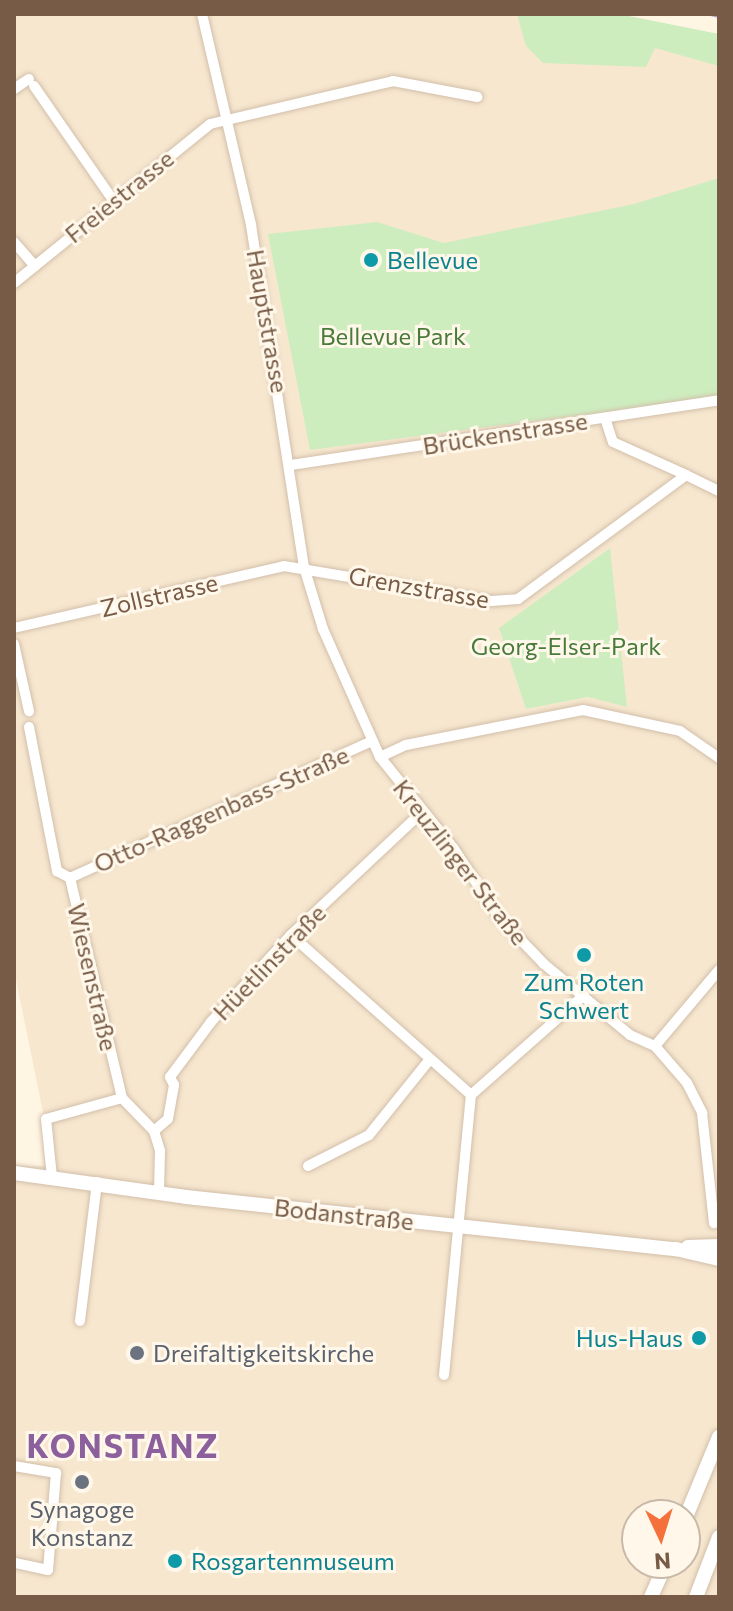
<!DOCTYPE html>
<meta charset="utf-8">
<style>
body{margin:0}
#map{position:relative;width:733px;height:1611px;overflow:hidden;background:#fef5e2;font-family:Commissioner,sans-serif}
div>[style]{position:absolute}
.residential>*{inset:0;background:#f7e7cf}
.green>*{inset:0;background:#ceedbf}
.roads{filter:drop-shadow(0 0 2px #d2bfaa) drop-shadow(0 0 2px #d2bfaa)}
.minor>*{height:10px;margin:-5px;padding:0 5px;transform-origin:5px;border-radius:5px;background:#fff}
.tertiary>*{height:14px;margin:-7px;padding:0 7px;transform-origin:7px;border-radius:7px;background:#fff}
.secondary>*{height:14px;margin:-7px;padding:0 7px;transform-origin:7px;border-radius:7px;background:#fff}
.rail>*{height:4px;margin-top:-2px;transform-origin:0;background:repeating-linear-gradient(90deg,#b89fc9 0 12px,transparent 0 20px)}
.dots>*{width:22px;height:22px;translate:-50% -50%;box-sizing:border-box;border:4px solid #fff8ea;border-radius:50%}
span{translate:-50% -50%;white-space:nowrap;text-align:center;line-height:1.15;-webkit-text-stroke:6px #fff8ea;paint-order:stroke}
.street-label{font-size:24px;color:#785b46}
.culture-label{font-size:24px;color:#0d838f}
.left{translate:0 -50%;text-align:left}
.right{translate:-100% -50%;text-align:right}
.park-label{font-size:24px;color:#487a3a}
.worship-label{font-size:24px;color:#5b616d}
.district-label{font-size:32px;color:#8c609c;font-weight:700;letter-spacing:2px}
.frame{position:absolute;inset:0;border:16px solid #785b46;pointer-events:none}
.north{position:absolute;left:621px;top:1499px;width:80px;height:80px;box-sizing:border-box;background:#fff8ea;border:2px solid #c9b9a8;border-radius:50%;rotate:176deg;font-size:22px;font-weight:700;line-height:32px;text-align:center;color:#785b46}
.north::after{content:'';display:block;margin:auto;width:28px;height:36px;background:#f4713b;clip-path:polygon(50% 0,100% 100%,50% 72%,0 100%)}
</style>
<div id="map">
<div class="residential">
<i style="clip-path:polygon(evenodd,618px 14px,719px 37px,719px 1597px,14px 1597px,14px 1166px,54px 1166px,14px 970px,14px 15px,618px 14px,610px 548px,588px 697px,526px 709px,500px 628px,610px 548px,618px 14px,637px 1515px,685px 1515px,685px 1563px,637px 1563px,637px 1515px)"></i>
</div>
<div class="green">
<i style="clip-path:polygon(517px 14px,619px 14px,719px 34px,719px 66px,655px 48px,646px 67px,543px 63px,526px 46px)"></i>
<i style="clip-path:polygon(719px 178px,719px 397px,310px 450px,268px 234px,377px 222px,444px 243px,634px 204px)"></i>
<i style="clip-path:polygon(610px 548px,627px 707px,588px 697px,526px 709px,499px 628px)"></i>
</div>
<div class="roads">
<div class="minor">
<i style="left:202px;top:14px;width:217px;rotate:76.9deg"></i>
<i style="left:251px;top:225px;width:346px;rotate:81.2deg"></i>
<i style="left:304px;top:567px;width:65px;rotate:73deg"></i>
<i style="left:323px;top:629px;width:140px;rotate:66deg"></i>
<i style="left:380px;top:757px;width:118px;rotate:51.2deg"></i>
<i style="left:454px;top:849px;width:82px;rotate:56.5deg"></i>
<i style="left:499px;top:917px;width:65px;rotate:46.2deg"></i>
<i style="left:544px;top:964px;width:112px;rotate:39.5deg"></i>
<i style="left:630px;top:1035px;width:27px;rotate:24deg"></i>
<i style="left:655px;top:1046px;width:49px;rotate:49.1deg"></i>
<i style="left:687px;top:1083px;width:34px;rotate:63deg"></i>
<i style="left:702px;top:1113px;width:111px;rotate:83.8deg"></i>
<i style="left:34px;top:86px;width:139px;rotate:55.3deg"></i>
<i style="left:14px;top:89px;width:18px;rotate:-34deg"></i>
<i style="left:14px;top:242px;width:32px;rotate:49deg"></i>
<i style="left:14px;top:283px;width:252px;rotate:-39deg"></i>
<i style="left:210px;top:124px;width:188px;rotate:-13.2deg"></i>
<i style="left:393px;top:81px;width:86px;rotate:10.7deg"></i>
<i style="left:605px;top:418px;width:25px;rotate:72deg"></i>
<i style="left:613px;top:442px;width:80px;rotate:24.3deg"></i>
<i style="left:291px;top:465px;width:433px;rotate:-8.6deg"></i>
<i style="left:14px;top:628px;width:277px;rotate:-12.9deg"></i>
<i style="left:284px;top:566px;width:210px;rotate:9.6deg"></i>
<i style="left:491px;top:601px;width:27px;rotate:-4deg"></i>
<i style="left:518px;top:599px;width:209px;rotate:-36.4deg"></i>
<i style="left:686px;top:475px;width:37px;rotate:26deg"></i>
<i style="left:14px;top:644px;width:69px;rotate:77.4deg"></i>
<i style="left:29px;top:727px;width:147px;rotate:79deg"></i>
<i style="left:57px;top:871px;width:15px;rotate:28deg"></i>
<i style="left:70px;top:878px;width:226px;rotate:76.7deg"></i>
<i style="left:122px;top:1098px;width:46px;rotate:45.9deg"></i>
<i style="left:154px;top:1131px;width:21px;rotate:73deg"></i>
<i style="left:160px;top:1151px;width:42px;rotate:91.4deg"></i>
<i style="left:380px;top:757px;width:29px;rotate:-25deg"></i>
<i style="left:406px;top:745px;width:180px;rotate:-11.2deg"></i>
<i style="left:583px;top:710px;width:99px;rotate:12.2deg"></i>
<i style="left:680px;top:731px;width:47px;rotate:34.7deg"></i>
<i style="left:70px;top:878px;width:332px;rotate:-24.4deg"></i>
<i style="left:291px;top:935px;width:241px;rotate:41.6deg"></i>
<i style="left:655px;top:1046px;width:99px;rotate:-49.9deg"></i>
<i style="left:154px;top:1131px;width:18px;rotate:-41deg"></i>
<i style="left:168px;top:1119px;width:35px;rotate:-80deg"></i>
<i style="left:174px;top:1085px;width:9px;rotate:-117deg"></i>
<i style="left:170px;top:1077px;width:69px;rotate:-53.3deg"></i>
<i style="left:211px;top:1022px;width:118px;rotate:-47.4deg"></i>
<i style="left:291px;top:935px;width:180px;rotate:-43.2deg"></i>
<i style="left:308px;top:1166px;width:68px;rotate:-26.9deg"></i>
<i style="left:369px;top:1135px;width:97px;rotate:-51.2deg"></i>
<i style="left:52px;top:1177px;width:58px;rotate:-95.9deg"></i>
<i style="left:46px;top:1119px;width:79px;rotate:-15.4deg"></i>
<i style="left:80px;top:1321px;width:140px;rotate:-83deg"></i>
<i style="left:444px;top:1375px;width:281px;rotate:-84.5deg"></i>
<i style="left:471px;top:1095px;width:151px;rotate:-41.5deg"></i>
<i style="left:14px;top:1466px;width:43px;rotate:9.5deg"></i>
<i style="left:56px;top:1473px;width:97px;rotate:94.7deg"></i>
<i style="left:48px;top:1570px;width:35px;rotate:-168deg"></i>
</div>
<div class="tertiary">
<i style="left:14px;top:1173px;width:174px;rotate:7.9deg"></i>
<i style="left:186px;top:1197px;width:493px;rotate:6.1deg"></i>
<i style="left:676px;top:1249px;width:44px;rotate:13.1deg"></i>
<i style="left:688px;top:1247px;width:31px;rotate:-2deg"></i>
</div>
<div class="secondary">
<i style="left:685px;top:1519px;width:89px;rotate:-67.5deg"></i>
<i style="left:651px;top:1597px;width:37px;rotate:-66deg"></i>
<i style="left:696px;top:1597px;width:64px;rotate:-69deg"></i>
</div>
</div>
<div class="rail">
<i style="left:711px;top:14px;width:8px;rotate:14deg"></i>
</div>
<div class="dots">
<i style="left:371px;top:260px;background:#0f9aa8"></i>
<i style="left:584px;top:955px;background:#0f9aa8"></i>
<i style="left:699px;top:1338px;background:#0f9aa8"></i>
<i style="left:137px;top:1353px;background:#6b7280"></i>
<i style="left:82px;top:1482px;background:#6b7280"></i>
<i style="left:175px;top:1561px;background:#0f9aa8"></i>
</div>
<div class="street-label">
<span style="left:119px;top:196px;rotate:-39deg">Freiestrasse</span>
<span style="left:268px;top:321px;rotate:80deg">Hauptstrasse</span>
<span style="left:505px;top:433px;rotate:-9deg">Brückenstrasse</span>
<span style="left:419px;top:587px;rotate:10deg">Grenzstrasse</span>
<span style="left:159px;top:595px;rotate:-13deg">Zollstrasse</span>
<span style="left:221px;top:809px;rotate:-24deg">Otto-Raggenbass-Straße</span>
<span style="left:461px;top:862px;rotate:52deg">Kreuzlinger Straße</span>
<span style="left:269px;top:962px;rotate:-46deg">Hüetlinstraße</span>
<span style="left:93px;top:977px;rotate:77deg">Wiesenstraße</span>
<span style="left:344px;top:1214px;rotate:6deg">Bodanstraße</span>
</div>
<div class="culture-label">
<span class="left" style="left:387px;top:260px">Bellevue</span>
<span style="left:584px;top:996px">Zum Roten<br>Schwert</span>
<span class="right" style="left:683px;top:1338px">Hus-Haus</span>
<span class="left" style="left:191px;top:1561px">Rosgartenmuseum</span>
</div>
<div class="park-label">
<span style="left:393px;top:336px">Bellevue Park</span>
<span style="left:566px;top:646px">Georg-Elser-Park</span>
</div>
<div class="worship-label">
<span class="left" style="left:153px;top:1353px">Dreifaltigkeitskirche</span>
<span style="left:82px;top:1523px">Synagoge<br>Konstanz</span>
</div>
<div class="district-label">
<span style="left:123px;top:1445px">KONSTANZ</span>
</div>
<div class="frame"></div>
<div class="north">N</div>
</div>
